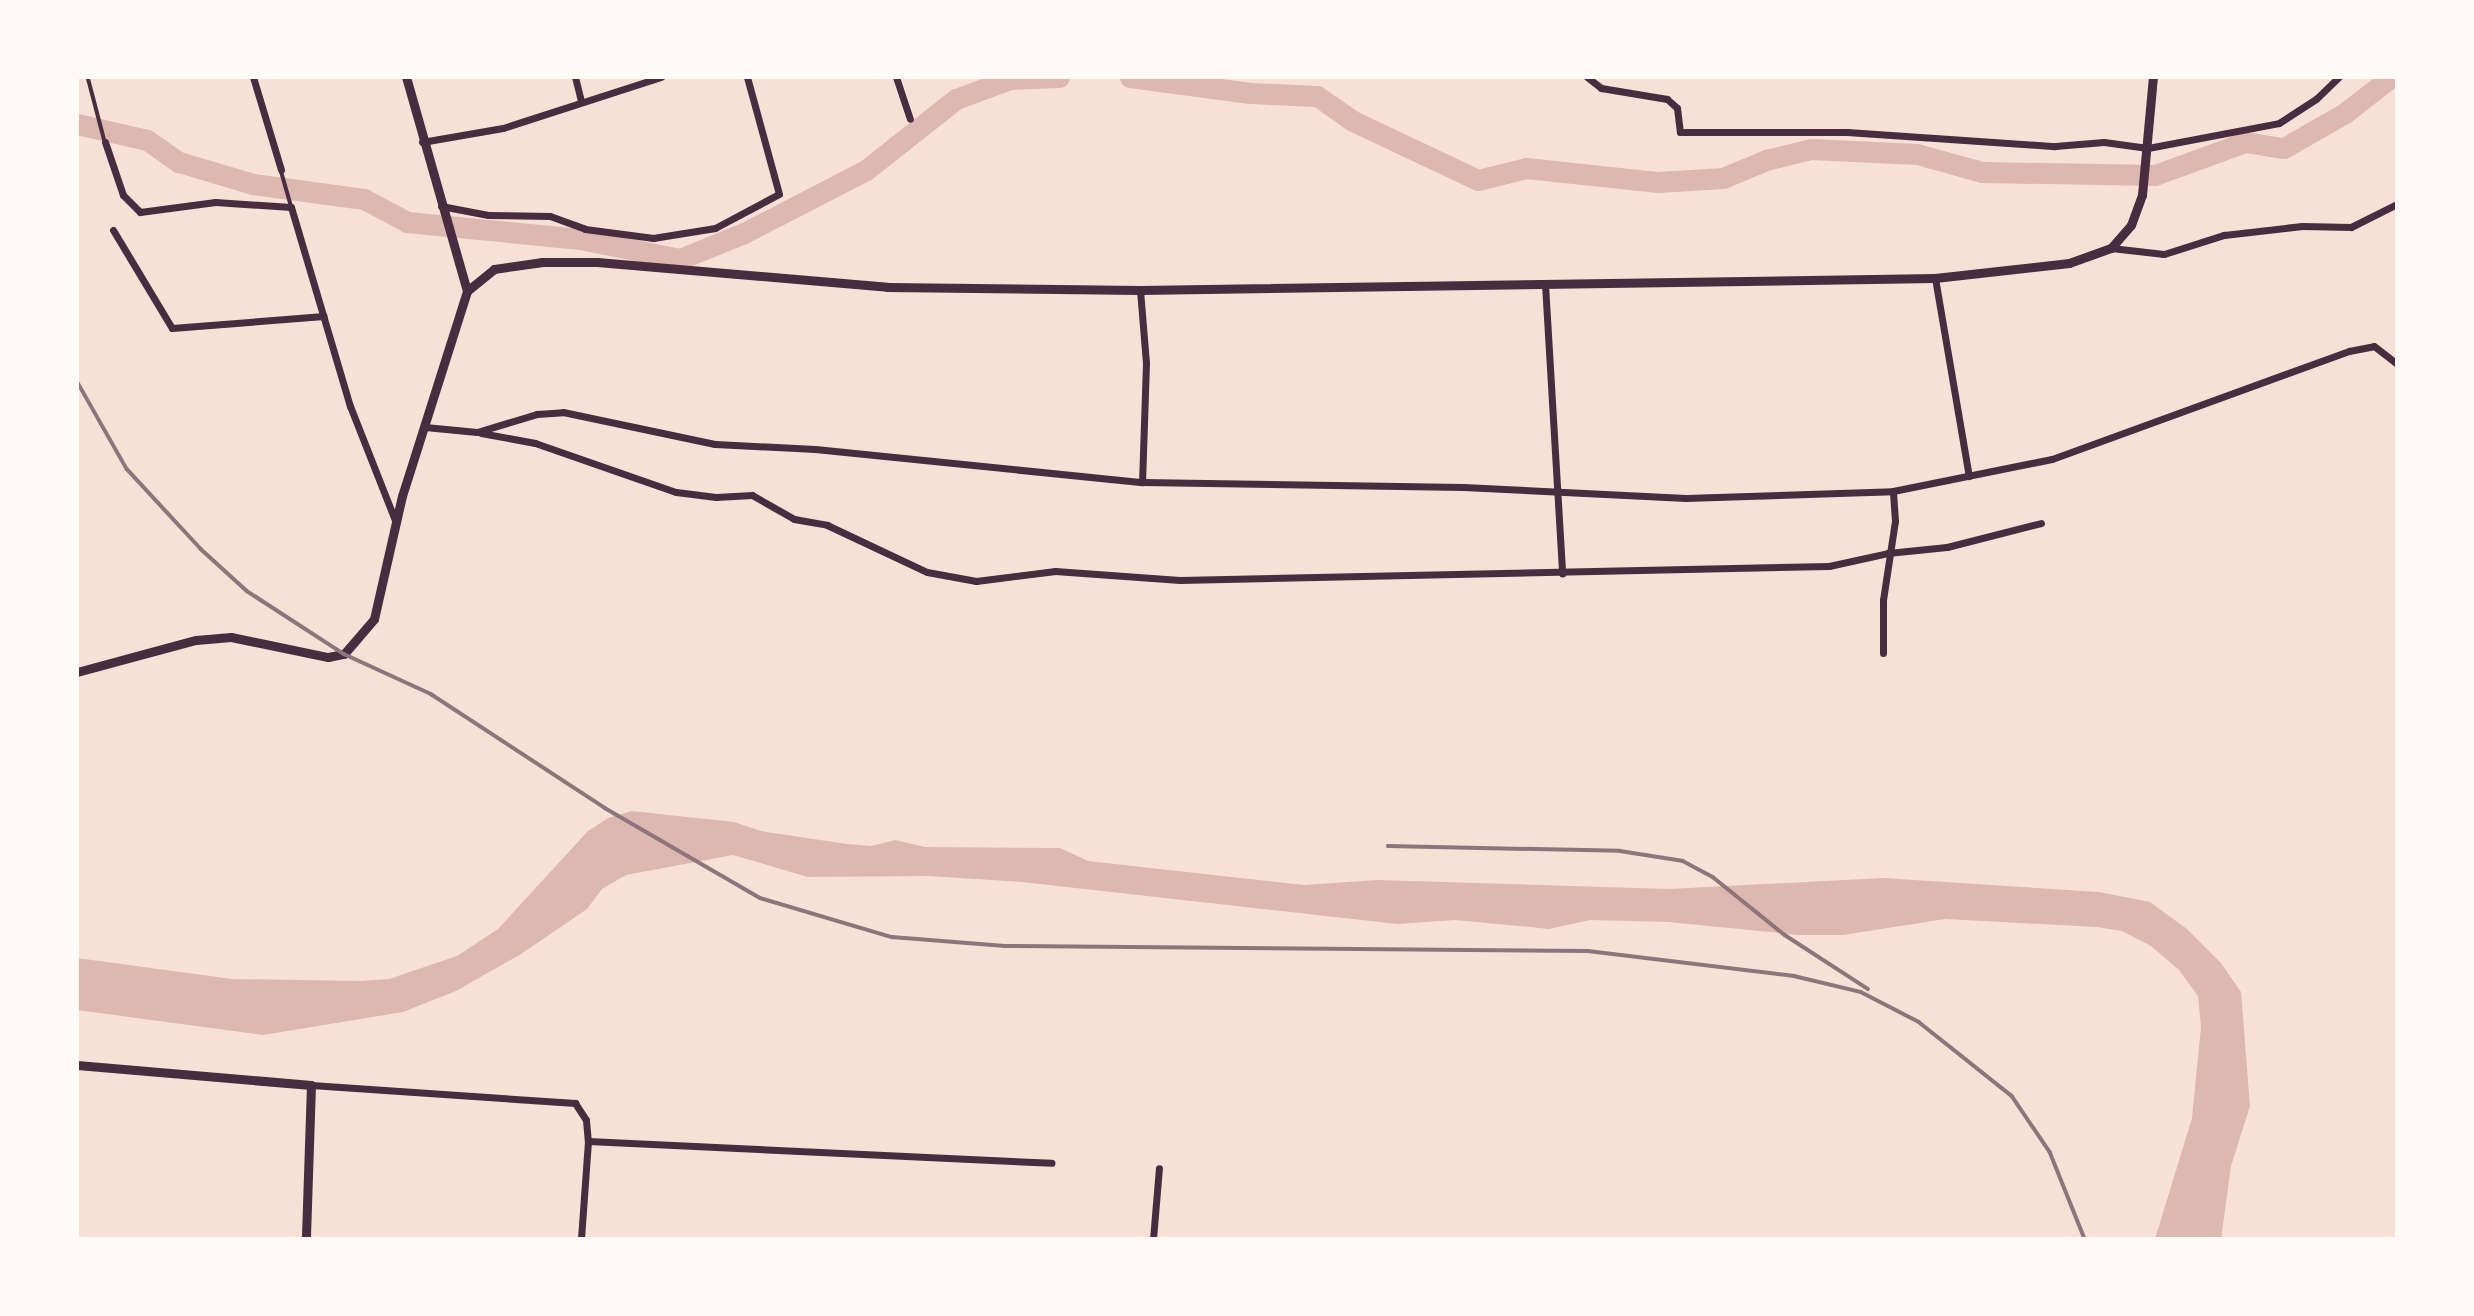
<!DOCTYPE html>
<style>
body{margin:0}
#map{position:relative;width:2474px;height:1316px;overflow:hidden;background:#f7e1d7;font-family:"Nunito Sans",sans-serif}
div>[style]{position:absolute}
.water>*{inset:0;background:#dcb8b0}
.river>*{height:21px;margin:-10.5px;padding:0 10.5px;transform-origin:10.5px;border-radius:10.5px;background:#dcb8b0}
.service>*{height:3.5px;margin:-1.75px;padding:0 1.75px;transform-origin:1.75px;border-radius:1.75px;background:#4a2c40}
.minor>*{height:7px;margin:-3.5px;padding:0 3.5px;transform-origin:3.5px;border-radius:3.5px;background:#4a2c40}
.tertiary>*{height:9px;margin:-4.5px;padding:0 4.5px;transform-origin:4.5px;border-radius:4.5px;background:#4a2c40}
.rail>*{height:3.5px;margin:-1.75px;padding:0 1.75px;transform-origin:1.75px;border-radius:1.75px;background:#8f747c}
span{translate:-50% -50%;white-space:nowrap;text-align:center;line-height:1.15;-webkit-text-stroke:7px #fffaf5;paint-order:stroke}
.frame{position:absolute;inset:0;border:79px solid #fffaf5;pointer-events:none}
</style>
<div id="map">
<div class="water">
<i style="clip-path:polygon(632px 811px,734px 822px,761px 831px,847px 844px,871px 846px,895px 840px,925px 847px,1060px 848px,1088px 861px,1304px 885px,1377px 880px,1669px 889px,1883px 878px,2099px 892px,2150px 902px,2187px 929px,2221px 963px,2241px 992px,2250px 1106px,2231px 1166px,2221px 1239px,2155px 1239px,2192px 1118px,2201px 1027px,2198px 996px,2179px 970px,2151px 946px,2122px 931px,2097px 927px,1945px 919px,1843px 935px,1799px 935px,1668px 922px,1590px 920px,1549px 929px,1455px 920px,1397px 924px,1022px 882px,929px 876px,808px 877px,733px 855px,626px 875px,602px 889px,587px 909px,521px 954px,456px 991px,403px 1012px,263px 1035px,77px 1010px,77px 958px,232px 979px,360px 981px,389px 979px,457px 956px,498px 929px,588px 831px,608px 818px)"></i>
</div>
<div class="river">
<i style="left:1130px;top:77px;width:121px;rotate:7.6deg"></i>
<i style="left:1250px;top:93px;width:67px;rotate:2.6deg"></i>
<i style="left:1317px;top:96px;width:44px;rotate:34.8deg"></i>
<i style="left:1353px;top:121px;width:138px;rotate:25.3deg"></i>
<i style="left:1478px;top:180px;width:49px;rotate:-14deg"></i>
<i style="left:1526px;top:168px;width:133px;rotate:6.1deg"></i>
<i style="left:1658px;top:182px;width:65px;rotate:-3.5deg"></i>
<i style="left:1723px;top:178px;width:47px;rotate:-22.7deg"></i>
<i style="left:1766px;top:160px;width:46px;rotate:-13.7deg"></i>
<i style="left:1811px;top:149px;width:106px;rotate:2.7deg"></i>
<i style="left:1917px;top:154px;width:67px;rotate:15.5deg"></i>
<i style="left:1982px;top:172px;width:173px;rotate:1deg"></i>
<i style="left:2155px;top:175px;width:96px;rotate:-20.1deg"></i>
<i style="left:2245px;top:142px;width:39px;rotate:9deg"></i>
<i style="left:2284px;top:148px;width:70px;rotate:-29.8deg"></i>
<i style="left:2345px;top:113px;width:58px;rotate:-38deg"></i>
<i style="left:77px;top:124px;width:72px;rotate:12.9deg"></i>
<i style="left:147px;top:140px;width:39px;rotate:35deg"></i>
<i style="left:179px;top:162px;width:77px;rotate:16.6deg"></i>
<i style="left:253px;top:184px;width:112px;rotate:7.7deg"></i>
<i style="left:364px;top:199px;width:49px;rotate:28.1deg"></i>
<i style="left:407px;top:222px;width:174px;rotate:5.6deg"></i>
<i style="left:580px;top:239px;width:102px;rotate:11.3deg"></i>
<i style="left:680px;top:259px;width:69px;rotate:-22.1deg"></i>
<i style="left:744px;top:233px;width:137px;rotate:-27.3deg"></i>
<i style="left:866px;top:170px;width:115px;rotate:-38.3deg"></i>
<i style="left:956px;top:99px;width:58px;rotate:-20.3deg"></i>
<i style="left:1010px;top:79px;width:49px;rotate:-2.3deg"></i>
</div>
<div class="service">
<i style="left:88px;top:77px;width:67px;rotate:75.3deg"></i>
<i style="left:281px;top:170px;width:36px;rotate:74deg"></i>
</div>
<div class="minor">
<i style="left:253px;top:77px;width:97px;rotate:73.2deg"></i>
<i style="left:575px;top:77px;width:25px;rotate:76deg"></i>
<i style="left:896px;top:77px;width:44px;rotate:71.6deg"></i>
<i style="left:1587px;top:77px;width:18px;rotate:38deg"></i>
<i style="left:1601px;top:88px;width:67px;rotate:9.5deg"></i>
<i style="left:1667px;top:99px;width:13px;rotate:42deg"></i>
<i style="left:1677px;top:108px;width:24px;rotate:83deg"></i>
<i style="left:1680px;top:132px;width:167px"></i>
<i style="left:1847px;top:132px;width:208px;rotate:3.9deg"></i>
<i style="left:2055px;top:146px;width:49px;rotate:-4.7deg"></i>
<i style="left:2104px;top:142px;width:44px;rotate:7.8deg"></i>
<i style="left:2148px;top:148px;width:133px;rotate:-10.8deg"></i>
<i style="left:2279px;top:123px;width:44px;rotate:-33deg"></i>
<i style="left:2316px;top:99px;width:32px;rotate:-44deg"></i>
<i style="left:105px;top:142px;width:56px;rotate:71.2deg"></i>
<i style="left:123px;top:195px;width:24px;rotate:45deg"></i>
<i style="left:140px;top:212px;width:76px;rotate:-7.6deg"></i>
<i style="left:215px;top:202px;width:76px;rotate:3.8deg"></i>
<i style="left:291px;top:207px;width:208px;rotate:73.5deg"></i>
<i style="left:350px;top:406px;width:126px;rotate:68.5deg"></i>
<i style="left:422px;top:142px;width:82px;rotate:-9.8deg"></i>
<i style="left:503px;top:128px;width:166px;rotate:-17.9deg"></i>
<i style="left:441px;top:206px;width:48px;rotate:10.8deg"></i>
<i style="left:488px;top:215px;width:62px;rotate:0.9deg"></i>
<i style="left:550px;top:216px;width:37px;rotate:20deg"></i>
<i style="left:585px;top:229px;width:69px;rotate:7.5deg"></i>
<i style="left:653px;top:238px;width:63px;rotate:-9.2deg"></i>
<i style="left:715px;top:228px;width:72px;rotate:-28deg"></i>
<i style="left:779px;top:194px;width:121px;rotate:-105.3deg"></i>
<i style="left:113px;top:230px;width:114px;rotate:59deg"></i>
<i style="left:172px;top:328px;width:152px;rotate:-4.5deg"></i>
<i style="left:2111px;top:248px;width:53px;rotate:6.5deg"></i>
<i style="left:2164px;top:254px;width:63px;rotate:-17.6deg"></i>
<i style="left:2224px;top:235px;width:79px;rotate:-6.6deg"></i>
<i style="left:2302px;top:226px;width:49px;rotate:1.2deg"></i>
<i style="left:2351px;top:227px;width:51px;rotate:-26.6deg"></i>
<i style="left:1935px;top:278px;width:201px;rotate:80.3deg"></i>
<i style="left:1545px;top:284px;width:290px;rotate:86.6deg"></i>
<i style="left:1140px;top:290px;width:73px;rotate:85.3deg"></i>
<i style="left:1146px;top:363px;width:119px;rotate:91.9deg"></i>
<i style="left:425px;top:427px;width:52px;rotate:5.5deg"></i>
<i style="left:477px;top:432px;width:63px;rotate:-16.7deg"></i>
<i style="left:537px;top:414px;width:26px;rotate:-4deg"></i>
<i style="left:563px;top:412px;width:155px;rotate:11.9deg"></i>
<i style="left:715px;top:444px;width:100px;rotate:2.9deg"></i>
<i style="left:815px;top:449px;width:329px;rotate:5.8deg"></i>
<i style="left:1142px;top:482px;width:321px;rotate:0.9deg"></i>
<i style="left:1463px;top:487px;width:223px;rotate:2.8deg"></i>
<i style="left:1686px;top:498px;width:207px;rotate:-1.9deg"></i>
<i style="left:1893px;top:491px;width:162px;rotate:-11.4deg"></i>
<i style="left:2052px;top:459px;width:316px;rotate:-20deg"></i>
<i style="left:2349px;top:351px;width:25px;rotate:-11deg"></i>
<i style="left:2374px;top:346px;width:29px;rotate:38deg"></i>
<i style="left:481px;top:433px;width:55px;rotate:10.5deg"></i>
<i style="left:535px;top:443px;width:149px;rotate:19.2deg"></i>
<i style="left:676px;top:492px;width:40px;rotate:7.1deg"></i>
<i style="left:716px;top:497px;width:36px;rotate:-3deg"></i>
<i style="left:752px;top:495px;width:48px;rotate:29.7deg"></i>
<i style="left:794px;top:519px;width:34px;rotate:10deg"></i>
<i style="left:827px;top:525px;width:110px;rotate:25.2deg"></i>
<i style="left:927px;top:572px;width:50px;rotate:10.4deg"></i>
<i style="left:976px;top:581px;width:80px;rotate:-7.2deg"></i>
<i style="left:1055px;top:571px;width:125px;rotate:4.1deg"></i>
<i style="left:1180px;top:580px;width:649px;rotate:-1.24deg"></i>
<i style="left:1829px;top:566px;width:60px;rotate:-12.4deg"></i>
<i style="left:1888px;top:553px;width:59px;rotate:-5.8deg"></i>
<i style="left:1947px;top:547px;width:97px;rotate:-14.3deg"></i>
<i style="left:1883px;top:653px;width:53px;rotate:-90deg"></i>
<i style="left:1883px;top:600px;width:80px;rotate:-81.4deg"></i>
<i style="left:1895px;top:521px;width:30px;rotate:-94deg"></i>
<i style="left:311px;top:1085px;width:265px;rotate:3.9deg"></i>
<i style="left:575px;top:1103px;width:20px;rotate:57deg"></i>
<i style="left:586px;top:1120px;width:21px;rotate:85deg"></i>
<i style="left:588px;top:1141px;width:98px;rotate:94.1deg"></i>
<i style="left:588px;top:1141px;width:464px;rotate:2.7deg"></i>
<i style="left:1153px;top:1239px;width:71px;rotate:-85.2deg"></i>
</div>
<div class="tertiary">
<i style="left:467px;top:291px;width:35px;rotate:-39deg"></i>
<i style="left:494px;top:269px;width:49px;rotate:-8.3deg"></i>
<i style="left:542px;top:262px;width:55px"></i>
<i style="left:597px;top:262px;width:291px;rotate:4.9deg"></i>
<i style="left:887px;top:287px;width:253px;rotate:0.7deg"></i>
<i style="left:1140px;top:290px;width:795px;rotate:-0.86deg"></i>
<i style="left:1935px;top:278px;width:135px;rotate:-6.4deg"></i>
<i style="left:2069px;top:263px;width:45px;rotate:-19.7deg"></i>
<i style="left:2111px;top:248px;width:30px;rotate:-49deg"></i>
<i style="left:2131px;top:225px;width:32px;rotate:-70deg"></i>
<i style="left:2142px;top:195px;width:119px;rotate:-84.7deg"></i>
<i style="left:77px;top:672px;width:123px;rotate:-15.1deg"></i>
<i style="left:196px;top:640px;width:35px;rotate:-5deg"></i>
<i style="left:231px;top:637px;width:99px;rotate:11.7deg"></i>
<i style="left:328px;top:657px;width:16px;rotate:-11deg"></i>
<i style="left:344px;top:654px;width:46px;rotate:-49.4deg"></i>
<i style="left:374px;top:619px;width:126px;rotate:-77.2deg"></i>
<i style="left:402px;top:496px;width:215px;rotate:-72.4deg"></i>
<i style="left:467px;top:291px;width:223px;rotate:-105.9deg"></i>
<i style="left:77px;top:1065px;width:235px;rotate:4.9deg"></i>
<i style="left:311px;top:1085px;width:154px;rotate:91.9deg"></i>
</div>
<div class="rail">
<i style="left:77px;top:381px;width:101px;rotate:60.4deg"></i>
<i style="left:127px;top:469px;width:109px;rotate:47.2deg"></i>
<i style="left:201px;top:549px;width:62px;rotate:42.4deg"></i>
<i style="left:247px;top:591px;width:116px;rotate:33deg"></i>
<i style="left:344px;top:654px;width:96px;rotate:24.7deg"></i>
<i style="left:431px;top:694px;width:208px;rotate:33.2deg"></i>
<i style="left:605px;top:808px;width:179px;rotate:30.1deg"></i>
<i style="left:760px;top:898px;width:138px;rotate:16.5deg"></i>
<i style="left:892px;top:937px;width:113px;rotate:4.6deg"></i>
<i style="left:1005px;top:946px;width:583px;rotate:0.49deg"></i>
<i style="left:1588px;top:951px;width:208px;rotate:6.9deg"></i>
<i style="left:1794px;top:976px;width:69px;rotate:13.4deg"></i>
<i style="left:1861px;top:992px;width:65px;rotate:27.3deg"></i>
<i style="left:1919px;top:1022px;width:119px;rotate:38.5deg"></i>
<i style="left:2012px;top:1096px;width:68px;rotate:55.8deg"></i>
<i style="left:2050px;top:1152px;width:94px;rotate:68.1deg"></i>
<i style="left:1388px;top:846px;width:232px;rotate:1.2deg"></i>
<i style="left:1620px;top:851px;width:64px;rotate:9deg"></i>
<i style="left:1683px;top:861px;width:34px;rotate:28deg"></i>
<i style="left:1713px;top:877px;width:92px;rotate:38.9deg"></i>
<i style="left:1785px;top:935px;width:99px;rotate:33deg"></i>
</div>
<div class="frame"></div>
</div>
